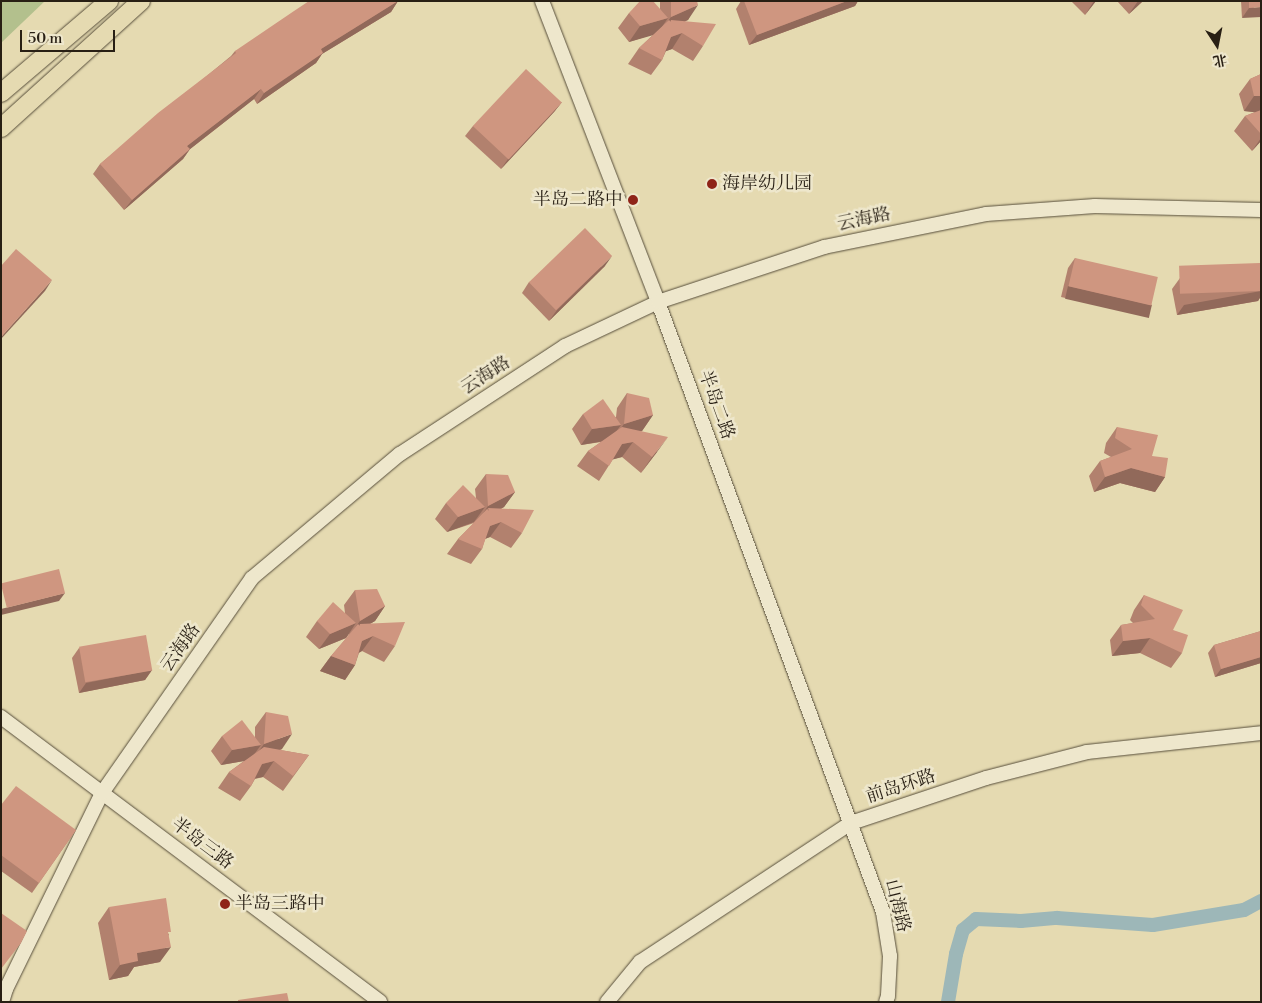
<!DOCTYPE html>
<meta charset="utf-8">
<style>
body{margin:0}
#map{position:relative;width:1262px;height:1003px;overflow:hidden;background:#e5dab1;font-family:"Libre Bodoni","Noto Serif SC",serif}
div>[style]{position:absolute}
.green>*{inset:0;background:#b3c08d}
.canal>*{height:14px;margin:-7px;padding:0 7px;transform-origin:7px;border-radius:7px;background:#9db7b8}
.roads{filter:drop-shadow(0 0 1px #574e3b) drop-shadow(0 0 1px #574e3b)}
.minor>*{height:14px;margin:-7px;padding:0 7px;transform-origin:7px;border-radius:7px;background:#eee7cc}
.major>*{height:18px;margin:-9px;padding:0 9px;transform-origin:9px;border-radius:9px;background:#e5dab1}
.wall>*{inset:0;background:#b2816e}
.shaded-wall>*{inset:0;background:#91695a;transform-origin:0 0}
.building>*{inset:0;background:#cf9680;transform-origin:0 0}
.dots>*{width:14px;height:14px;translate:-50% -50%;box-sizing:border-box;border:2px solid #eee7cc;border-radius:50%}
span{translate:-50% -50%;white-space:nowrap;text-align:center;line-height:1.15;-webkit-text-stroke:5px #eee7cc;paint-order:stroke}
.poi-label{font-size:18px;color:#281f14}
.left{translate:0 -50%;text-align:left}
.right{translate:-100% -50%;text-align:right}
.street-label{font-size:18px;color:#281f14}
.frame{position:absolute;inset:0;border:2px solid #281f14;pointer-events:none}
.north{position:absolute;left:1192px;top:20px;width:50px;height:50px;-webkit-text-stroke:4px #eee7cc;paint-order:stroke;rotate:169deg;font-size:14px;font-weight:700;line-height:20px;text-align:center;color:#281f14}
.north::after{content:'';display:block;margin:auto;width:18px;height:22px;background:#281f14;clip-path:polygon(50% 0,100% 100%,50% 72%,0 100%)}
.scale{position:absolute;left:20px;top:30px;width:95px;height:22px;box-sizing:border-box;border:2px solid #281f14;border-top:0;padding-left:6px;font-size:15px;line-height:18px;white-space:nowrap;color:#281f14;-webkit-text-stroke:4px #eee7cc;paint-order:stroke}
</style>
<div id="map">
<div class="green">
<i style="clip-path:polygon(1px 1px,45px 1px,1px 43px)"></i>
</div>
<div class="canal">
<i style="left:948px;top:1002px;width:49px;rotate:-80.5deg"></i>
<i style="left:956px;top:954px;width:25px;rotate:-74deg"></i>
<i style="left:963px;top:930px;width:17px;rotate:-40deg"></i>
<i style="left:976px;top:919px;width:45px;rotate:2.5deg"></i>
<i style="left:1021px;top:921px;width:36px;rotate:-5deg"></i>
<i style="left:1057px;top:918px;width:96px;rotate:4.2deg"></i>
<i style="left:1153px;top:925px;width:92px;rotate:-9.4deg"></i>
<i style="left:1244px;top:910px;width:19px;rotate:-28deg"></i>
</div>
<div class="roads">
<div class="minor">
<i style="left:542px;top:1px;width:323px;rotate:68.9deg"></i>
<i style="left:658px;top:302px;width:650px;rotate:69.75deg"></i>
<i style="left:883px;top:912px;width:45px;rotate:81deg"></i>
<i style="left:890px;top:956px;width:40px;rotate:92.9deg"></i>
<i style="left:888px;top:996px;width:6px;rotate:108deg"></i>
<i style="left:1px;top:717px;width:474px;rotate:36.9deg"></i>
<i style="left:2px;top:1002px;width:14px;rotate:-73deg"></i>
<i style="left:6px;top:989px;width:218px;rotate:-63.9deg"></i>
<i style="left:102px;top:793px;width:262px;rotate:-55.1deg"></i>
<i style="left:252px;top:578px;width:193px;rotate:-40deg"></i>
<i style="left:400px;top:454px;width:197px;rotate:-33.2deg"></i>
<i style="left:565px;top:346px;width:103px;rotate:-25.3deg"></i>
<i style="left:658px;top:302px;width:175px;rotate:-18.3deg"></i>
<i style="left:824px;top:247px;width:165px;rotate:-11.5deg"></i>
<i style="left:986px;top:214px;width:109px;rotate:-4.2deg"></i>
<i style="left:1095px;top:206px;width:166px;rotate:1.4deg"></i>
<i style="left:607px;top:1002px;width:52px;rotate:-50.5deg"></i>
<i style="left:640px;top:962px;width:253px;rotate:-33.4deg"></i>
<i style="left:851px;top:823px;width:142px;rotate:-18.4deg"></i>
<i style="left:986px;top:778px;width:104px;rotate:-14.4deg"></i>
<i style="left:1087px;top:752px;width:175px;rotate:-6.2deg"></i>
</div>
<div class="major">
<i style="left:1px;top:93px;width:142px;rotate:-40.4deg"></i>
<i style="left:1px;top:128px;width:189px;rotate:-42.2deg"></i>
</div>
</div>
<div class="wall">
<i style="clip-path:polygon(398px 1px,391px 12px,322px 54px,316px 63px,257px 104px,254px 99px,190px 149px,183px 159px,124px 210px,93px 174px,100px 164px,231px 56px,235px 51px)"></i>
<i style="clip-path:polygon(660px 1px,697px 1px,688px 20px,685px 21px,703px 46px,693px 61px,672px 49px,666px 51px,662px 60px,651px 75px,628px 64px,639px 48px,654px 34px,629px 42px,618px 28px,629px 13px,660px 9px)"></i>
<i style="clip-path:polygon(741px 1px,858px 1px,855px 6px,749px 45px,736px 9px)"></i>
<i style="clip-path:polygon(1071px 1px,1096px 1px,1085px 15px)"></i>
<i style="clip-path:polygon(1117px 1px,1143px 1px,1129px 14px)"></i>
<i style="clip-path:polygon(1241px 1px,1261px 1px,1242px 18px)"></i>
<i style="clip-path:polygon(1261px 74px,1261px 141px,1252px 151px,1234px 131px,1245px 116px,1255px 112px,1244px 111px,1239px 94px,1250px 79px)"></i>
<i style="clip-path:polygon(562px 102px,554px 112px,501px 169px,465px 136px,473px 126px)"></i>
<i style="clip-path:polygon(1075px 258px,1152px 305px,1145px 316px,1061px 297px,1068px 268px)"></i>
<i style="clip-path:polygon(605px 266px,549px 321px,522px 293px,529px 282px)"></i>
<i style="clip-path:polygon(1261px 266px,1261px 296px,1258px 301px,1177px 315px,1172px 289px,1180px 278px)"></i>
<i style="clip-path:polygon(627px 393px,653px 415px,642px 431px,641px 431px,657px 452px,641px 473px,622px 457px,613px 459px,599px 481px,577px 466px,588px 451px,601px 442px,581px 445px,572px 429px,583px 414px,616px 417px,617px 408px)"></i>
<i style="clip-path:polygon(1117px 427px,1152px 456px,1165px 477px,1155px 492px,1120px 483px,1094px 492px,1089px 476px,1100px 461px,1111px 457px,1104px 453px,1106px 443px)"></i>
<i style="clip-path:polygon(486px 474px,515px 492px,504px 507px,501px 509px,522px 533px,511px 548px,490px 537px,485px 539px,482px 549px,471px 564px,447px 554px,458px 539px,474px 523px,447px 532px,435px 519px,446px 503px,476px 498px,475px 489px)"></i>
<i style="clip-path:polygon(355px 590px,385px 606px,375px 621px,370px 624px,395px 646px,384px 662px,362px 651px,359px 653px,355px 665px,345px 680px,320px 671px,331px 656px,349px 635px,349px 634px,346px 638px,319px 649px,306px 637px,317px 621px,345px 613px,344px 605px)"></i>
<i style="clip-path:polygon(1144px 595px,1173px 630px,1182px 653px,1171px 668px,1140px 653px,1112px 656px,1110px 640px,1121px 625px,1133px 623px,1130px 620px,1134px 610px)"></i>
<i style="clip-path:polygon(1261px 631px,1261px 663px,1215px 677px,1208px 653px,1214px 645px)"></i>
<i style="clip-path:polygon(79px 648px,152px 670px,145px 680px,79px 693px,72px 658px)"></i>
<i style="clip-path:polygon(266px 712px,282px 749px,280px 750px,309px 755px,283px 791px,263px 777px,255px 779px,251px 786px,240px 801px,218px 788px,229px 772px,244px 761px,221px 765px,211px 751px,222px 736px,255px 737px,255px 727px)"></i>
<i style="clip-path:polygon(1px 805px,76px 830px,32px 893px,1px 871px)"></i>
<i style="clip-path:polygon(109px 907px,169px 934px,160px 962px,134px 967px,128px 976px,109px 980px,98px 923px)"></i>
</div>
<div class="shaded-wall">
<i style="clip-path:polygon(398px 1px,391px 12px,322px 54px,316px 63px,257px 104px,264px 93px,321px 49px)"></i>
<i style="clip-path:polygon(847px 1px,858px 1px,855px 6px,749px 45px,757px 35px)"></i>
<i style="clip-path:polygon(1094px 1px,1096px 1px,1085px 15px)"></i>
<i style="clip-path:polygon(1138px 1px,1143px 1px,1129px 14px)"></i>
<i style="clip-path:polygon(698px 5px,688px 20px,666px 30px,671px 22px,671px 20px,663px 31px,660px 32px,671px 17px)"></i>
<i style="clip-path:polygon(1261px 7px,1261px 17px,1242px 18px,1249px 8px)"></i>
<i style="clip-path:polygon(668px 18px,657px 34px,629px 42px,640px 26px)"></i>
<i style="clip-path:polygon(682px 33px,672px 49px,661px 53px,671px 37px)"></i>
<i style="clip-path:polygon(261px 89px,254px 99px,180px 157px,187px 146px)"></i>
<i style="clip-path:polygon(1254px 96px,1261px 96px,1261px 113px,1244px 111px)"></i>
<i style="clip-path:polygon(562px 102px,554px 112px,501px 169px,508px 159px)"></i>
<i style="clip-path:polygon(1261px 138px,1261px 141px,1252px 151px)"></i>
<i style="clip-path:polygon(190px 149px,183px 159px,124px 210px,132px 200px)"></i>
<i style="clip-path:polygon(612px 256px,605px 266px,549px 321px,557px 310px)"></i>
<i style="clip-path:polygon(52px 280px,45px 291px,1px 339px,1px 337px)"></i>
<i style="left:1068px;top:286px;width:86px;height:13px;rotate:13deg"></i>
<i style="clip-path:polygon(1261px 291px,1261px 296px,1258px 301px,1177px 315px,1184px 305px)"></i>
<i style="clip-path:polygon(653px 415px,642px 431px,613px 439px,624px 424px)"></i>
<i style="clip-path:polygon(621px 425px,610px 440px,581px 445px,592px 429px)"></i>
<i style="clip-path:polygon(668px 437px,657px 452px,641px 473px,652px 457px)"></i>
<i style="clip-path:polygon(633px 442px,622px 457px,611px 460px,622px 444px)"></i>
<i style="clip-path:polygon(1131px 468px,1165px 477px,1155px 492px,1120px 483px,1094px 492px,1105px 477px)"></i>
<i style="clip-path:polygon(515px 492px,504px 507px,484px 518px,489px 511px,488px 508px,481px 519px,478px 521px,488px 506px)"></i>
<i style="clip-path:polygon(485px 507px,474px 522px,447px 532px,458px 517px)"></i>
<i style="clip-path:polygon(501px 522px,490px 537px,479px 541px,490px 526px)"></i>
<i style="clip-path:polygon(65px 593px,59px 601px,1px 615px,1px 609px)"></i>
<i style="clip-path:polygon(385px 606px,375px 621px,356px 632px,360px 626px,360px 624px,353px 634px,349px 636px,360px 621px)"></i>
<i style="clip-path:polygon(356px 623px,346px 638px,319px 649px,330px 634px)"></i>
<i style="clip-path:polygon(373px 636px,362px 651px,352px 656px,362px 641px)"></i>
<i style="clip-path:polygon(1150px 638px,1140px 653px,1112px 656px,1123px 641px)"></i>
<i style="clip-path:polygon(331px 656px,355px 665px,345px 680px,320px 671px)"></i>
<i style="clip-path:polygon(1261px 657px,1261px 663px,1215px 677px,1221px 669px)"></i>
<i style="clip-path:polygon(152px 670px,145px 680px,79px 693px,86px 683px)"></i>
<i style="clip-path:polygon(292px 734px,282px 749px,253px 759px,264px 744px)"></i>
<i style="clip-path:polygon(261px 745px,250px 760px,221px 765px,232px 750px)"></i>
<i style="clip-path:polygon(274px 761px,263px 777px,252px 779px,262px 764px)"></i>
<i style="clip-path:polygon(171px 947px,160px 962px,134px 967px,128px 976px,109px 980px,120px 965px,137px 953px)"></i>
</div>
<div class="building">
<i style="clip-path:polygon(309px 1px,398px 1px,321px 49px,323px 53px,264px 93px,261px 89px,187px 146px,190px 149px,132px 200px,100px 164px,158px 113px,236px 53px,235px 51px,294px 11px)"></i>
<i style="clip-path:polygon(640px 1px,653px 1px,668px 18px,640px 26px,629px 13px)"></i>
<i style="clip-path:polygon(671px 1px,697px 1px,698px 5px,671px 17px)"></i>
<i style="clip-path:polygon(744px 1px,847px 1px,757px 35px)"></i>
<i style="clip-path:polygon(1249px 1px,1261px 1px,1261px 7px,1249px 8px)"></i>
<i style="clip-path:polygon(669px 20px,671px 22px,671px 20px,716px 24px,703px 46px,682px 33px,671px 37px,662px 60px,639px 48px)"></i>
<i style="left:526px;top:69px;width:49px;height:78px;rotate:43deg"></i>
<i style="clip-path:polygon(1261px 74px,1261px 96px,1254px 96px,1250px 79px)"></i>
<i style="clip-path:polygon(1261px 110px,1261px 134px,1245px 116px)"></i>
<i style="left:585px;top:228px;width:39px;height:78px;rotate:46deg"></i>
<i style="clip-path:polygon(16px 249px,52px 280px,1px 337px,1px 266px)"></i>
<i style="left:1075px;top:258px;width:85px;height:29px;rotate:13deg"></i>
<i style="left:1260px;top:263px;width:28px;height:81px;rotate:88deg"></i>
<i style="clip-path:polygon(627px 393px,649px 398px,653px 415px,624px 424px)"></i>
<i style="clip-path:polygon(603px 399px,621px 425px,592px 429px,583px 414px)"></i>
<i style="clip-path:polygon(622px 427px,668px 437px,652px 457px,633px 442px,622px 444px,609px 466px,588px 451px)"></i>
<i style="clip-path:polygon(1117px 427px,1158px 435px,1152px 456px,1168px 458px,1165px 477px,1131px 468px,1105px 477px,1100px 461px,1132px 449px,1115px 438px)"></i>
<i style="clip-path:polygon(486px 474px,508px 475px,515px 492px,488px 506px)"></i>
<i style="clip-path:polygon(463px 485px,485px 507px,458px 517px,446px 503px)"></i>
<i style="clip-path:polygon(488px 508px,534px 510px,522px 533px,501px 522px,490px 526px,482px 549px,458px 539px,487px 509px,489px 511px)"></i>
<i style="left:59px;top:569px;width:25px;height:60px;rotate:76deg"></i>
<i style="clip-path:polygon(377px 589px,385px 606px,360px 621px,355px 590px)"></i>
<i style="clip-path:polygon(1144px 595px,1183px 610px,1173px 630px,1188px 635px,1182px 653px,1150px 638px,1123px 641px,1121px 625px,1155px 619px,1141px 605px)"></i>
<i style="clip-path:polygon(333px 602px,356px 623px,330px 634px,317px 621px)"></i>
<i style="clip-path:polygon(405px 622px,395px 646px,373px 636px,362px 641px,355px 665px,331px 656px,358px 624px,360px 626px,360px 624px)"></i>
<i style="clip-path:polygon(1261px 631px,1261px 657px,1221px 669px,1214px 645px)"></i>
<i style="left:146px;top:635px;width:36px;height:68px;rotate:80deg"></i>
<i style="clip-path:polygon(266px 712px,288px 716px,292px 734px,264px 744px)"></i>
<i style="clip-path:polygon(242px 720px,261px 745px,232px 750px,222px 736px)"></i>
<i style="clip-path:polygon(264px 747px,309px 755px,293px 776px,274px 761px,262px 764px,251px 786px,229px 772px)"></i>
<i style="clip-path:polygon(16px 786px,76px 830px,39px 883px,1px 855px,1px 805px)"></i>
<i style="clip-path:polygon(166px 898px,171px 932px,168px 932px,171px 947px,137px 953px,138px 961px,120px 965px,109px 907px)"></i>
<i style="clip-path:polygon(1px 913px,27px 931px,21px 943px,1px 969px)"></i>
<i style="clip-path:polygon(287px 993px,289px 1002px,238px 1002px,238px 1000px)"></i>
</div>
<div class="dots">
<i style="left:712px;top:184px;background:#8f2418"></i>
<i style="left:633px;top:200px;background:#8f2418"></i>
<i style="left:225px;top:904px;background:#8f2418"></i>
</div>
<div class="poi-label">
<span class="left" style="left:722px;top:184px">海岸幼儿园</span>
<span class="right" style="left:623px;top:200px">半岛二路中</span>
<span class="left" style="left:235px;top:904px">半岛三路中</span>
</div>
<div class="street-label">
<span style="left:864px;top:220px;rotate:-12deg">云海路</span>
<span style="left:486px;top:376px;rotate:-33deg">云海路</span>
<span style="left:716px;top:405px;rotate:70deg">半岛二路</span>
<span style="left:181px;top:648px;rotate:-55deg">云海路</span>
<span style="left:901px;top:787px;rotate:-18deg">前岛环路</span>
<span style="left:202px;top:844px;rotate:37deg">半岛三路</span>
<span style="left:897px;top:906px;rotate:76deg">山海路</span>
</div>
<div class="frame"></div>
<div class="north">北</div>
<div class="scale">50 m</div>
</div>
